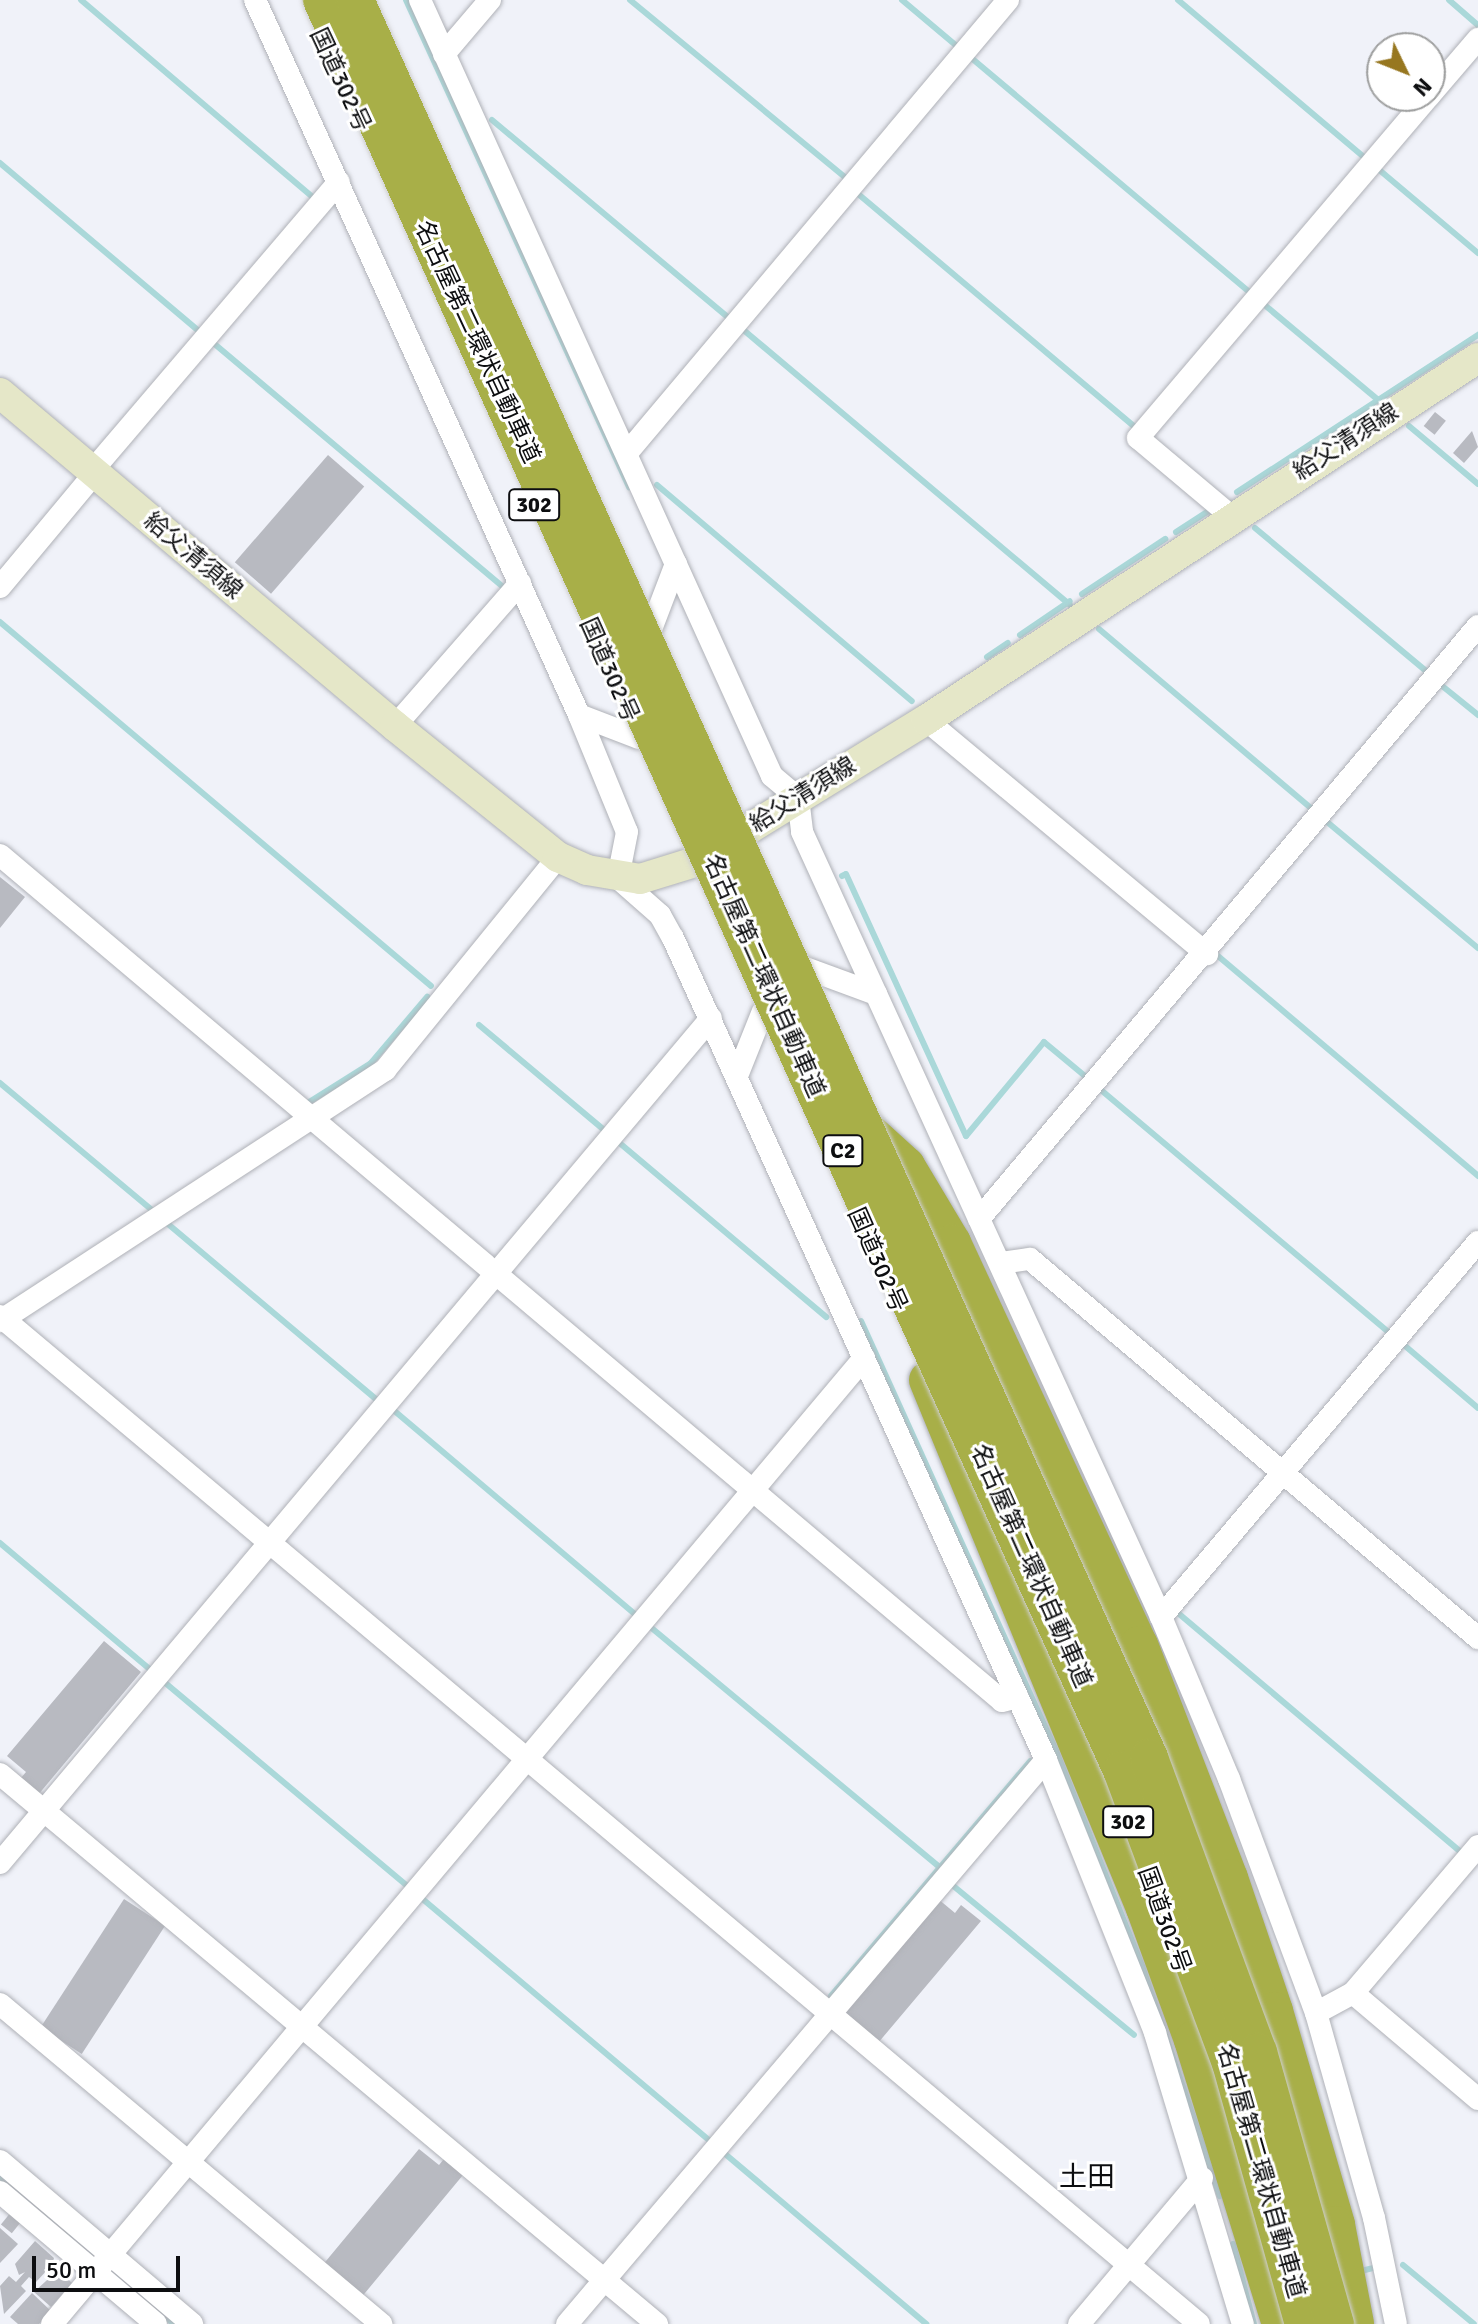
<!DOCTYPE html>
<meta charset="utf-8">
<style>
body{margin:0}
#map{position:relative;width:1478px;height:2324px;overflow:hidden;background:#f0f2f9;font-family:Signika,"Noto Sans JP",sans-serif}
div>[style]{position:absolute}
.stream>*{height:6px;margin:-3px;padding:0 3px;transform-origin:3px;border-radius:3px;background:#aad8d9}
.building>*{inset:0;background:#b8bac1;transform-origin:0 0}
.roads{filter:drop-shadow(0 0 2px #afb1b7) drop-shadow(0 0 2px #afb1b7)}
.street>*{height:22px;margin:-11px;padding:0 11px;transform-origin:11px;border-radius:11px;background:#fff}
.secondary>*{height:30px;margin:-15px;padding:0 15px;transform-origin:15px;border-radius:15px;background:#e5e7c8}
.highway>*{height:38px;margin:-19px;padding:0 19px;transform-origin:19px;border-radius:19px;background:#a8af48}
.bridges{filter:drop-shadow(0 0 2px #cfcfcf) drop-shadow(0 0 2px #cfcfcf)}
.highway-bridge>*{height:38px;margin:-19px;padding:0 19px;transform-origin:19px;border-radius:19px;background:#a8af48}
span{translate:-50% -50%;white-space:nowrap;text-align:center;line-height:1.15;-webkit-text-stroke:6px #fff;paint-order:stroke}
.shield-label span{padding:2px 6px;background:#fff;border:2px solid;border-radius:6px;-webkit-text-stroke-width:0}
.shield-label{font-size:22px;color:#0d0e10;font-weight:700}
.street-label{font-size:24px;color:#0d0e10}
.quarter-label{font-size:28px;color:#0d0e10}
.north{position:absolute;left:1366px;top:32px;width:80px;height:80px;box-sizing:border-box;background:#fff;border:2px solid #9e9f9f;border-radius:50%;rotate:133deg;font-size:22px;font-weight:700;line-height:32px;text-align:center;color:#0d0e10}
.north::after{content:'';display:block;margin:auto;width:28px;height:36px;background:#977720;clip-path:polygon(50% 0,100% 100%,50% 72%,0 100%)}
.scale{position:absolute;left:32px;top:2256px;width:148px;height:36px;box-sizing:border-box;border:4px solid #0d0e10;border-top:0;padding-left:10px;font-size:24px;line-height:28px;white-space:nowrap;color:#0d0e10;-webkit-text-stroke:6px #fff;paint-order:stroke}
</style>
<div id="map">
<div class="stream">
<i style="left:81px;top:0;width:306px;rotate:40.4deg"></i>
<i style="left:406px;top:0;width:536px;rotate:65.4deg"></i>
<i style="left:630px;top:0;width:283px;rotate:39.5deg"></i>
<i style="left:902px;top:0;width:75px;rotate:40.1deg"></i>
<i style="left:1178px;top:0;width:246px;rotate:40.2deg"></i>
<i style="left:1449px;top:0;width:38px;rotate:41deg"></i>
<i style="left:969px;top:56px;width:370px;rotate:40.1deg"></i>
<i style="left:492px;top:120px;width:312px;rotate:39.9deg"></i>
<i style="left:0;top:163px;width:262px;rotate:40.2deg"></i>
<i style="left:1377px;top:168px;width:132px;rotate:40.1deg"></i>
<i style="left:857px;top:193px;width:365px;rotate:40.1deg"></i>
<i style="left:1261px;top:302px;width:153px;rotate:39.9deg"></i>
<i style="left:740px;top:327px;width:431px;rotate:40.1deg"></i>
<i style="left:211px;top:341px;width:385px;rotate:40.1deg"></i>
<i style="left:1409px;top:426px;width:90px;rotate:40deg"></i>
<i style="left:657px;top:485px;width:334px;rotate:40.3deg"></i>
<i style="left:1237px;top:492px;width:288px;rotate:-33.1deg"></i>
<i style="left:1255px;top:528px;width:229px;rotate:39.9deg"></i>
<i style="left:1176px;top:532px;width:40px;rotate:-32.9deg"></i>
<i style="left:1082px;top:594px;width:100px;rotate:-33.5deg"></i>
<i style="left:0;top:622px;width:564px;rotate:40.18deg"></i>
<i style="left:1099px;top:629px;width:282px;rotate:40.2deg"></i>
<i style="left:1020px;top:635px;width:60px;rotate:-34.2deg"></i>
<i style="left:987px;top:657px;width:25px;rotate:-34deg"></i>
<i style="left:1441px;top:685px;width:48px;rotate:39deg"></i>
<i style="left:1326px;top:821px;width:198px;rotate:39.9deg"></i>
<i style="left:842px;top:876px;width:4px;rotate:-27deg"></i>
<i style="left:846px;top:874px;width:288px;rotate:65.4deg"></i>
<i style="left:966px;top:1136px;width:122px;rotate:-50.3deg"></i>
<i style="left:1044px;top:1042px;width:61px;rotate:39.7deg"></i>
<i style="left:1218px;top:956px;width:341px;rotate:40.2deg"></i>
<i style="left:479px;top:1025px;width:162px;rotate:40deg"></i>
<i style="left:0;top:1083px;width:198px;rotate:39.9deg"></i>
<i style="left:1101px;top:1090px;width:380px;rotate:40.1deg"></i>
<i style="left:306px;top:1104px;width:77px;rotate:-32.2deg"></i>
<i style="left:371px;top:1063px;width:87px;rotate:-49.7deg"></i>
<i style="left:616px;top:1140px;width:275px;rotate:40.1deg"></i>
<i style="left:168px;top:1224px;width:275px;rotate:40.1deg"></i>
<i style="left:861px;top:1321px;width:472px;rotate:65.6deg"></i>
<i style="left:1056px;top:1751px;width:232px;rotate:68.2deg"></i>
<i style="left:1142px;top:1966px;width:243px;rotate:71.3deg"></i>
<i style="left:1404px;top:1345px;width:97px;rotate:40.4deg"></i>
<i style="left:391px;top:1408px;width:318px;rotate:40.2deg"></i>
<i style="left:0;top:1543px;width:199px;rotate:40.1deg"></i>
<i style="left:1178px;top:1613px;width:372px;rotate:40.2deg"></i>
<i style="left:648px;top:1625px;width:379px;rotate:39.7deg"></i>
<i style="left:163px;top:1681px;width:319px;rotate:40deg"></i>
<i style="left:951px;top:1884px;width:237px;rotate:39.5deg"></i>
<i style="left:419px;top:1896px;width:382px;rotate:40.1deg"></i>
<i style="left:831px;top:1996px;width:308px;rotate:-49.7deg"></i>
<i style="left:724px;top:2153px;width:265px;rotate:40.2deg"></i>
<i style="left:0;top:2176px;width:128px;rotate:40.3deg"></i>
<i style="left:1233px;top:2244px;width:83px;rotate:75.3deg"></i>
<i style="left:1403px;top:2265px;width:92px;rotate:39.7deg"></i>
<i style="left:106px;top:2267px;width:89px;rotate:40deg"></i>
<i style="left:1361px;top:2271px;width:16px;rotate:-14deg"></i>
</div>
<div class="building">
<i style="left:1435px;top:412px;width:14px;height:18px;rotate:39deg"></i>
<i style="clip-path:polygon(1472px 431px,1478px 447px,1464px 463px,1453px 453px)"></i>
<i style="left:328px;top:455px;width:48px;height:142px;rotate:41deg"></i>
<i style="clip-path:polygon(0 877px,25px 897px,0 928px)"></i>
<i style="clip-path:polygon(104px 1641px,141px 1672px,38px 1795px,20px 1779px,26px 1772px,7px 1756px)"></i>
<i style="clip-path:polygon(937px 1898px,955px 1913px,961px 1905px,981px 1921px,878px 2043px,841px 2012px)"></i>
<i style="left:124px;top:1899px;width:49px;height:153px;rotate:33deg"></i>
<i style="clip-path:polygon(419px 2149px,439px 2165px,444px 2159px,463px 2175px,360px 2299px,321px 2267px)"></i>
<i style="left:11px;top:2212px;width:14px;height:16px;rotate:39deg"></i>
<i style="clip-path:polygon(0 2228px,18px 2244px,0 2263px)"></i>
<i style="clip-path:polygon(35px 2241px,54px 2258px,52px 2265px,36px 2282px,29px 2277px,21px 2286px,26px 2291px,4px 2314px,0 2286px,9px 2276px,16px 2282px,25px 2272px,19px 2275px,15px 2264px)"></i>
<i style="left:66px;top:2258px;width:13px;height:13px;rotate:42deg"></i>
<i style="clip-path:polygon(58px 2270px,72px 2283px,51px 2307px,34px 2292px)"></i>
<i style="clip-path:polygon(32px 2293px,51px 2311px,39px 2324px,18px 2324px,10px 2317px)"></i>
</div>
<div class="roads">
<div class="street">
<i style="left:255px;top:0;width:785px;rotate:65.62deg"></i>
<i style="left:579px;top:715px;width:126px;rotate:67.7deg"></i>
<i style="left:627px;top:832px;width:47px;rotate:101.1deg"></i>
<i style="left:618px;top:878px;width:56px;rotate:41.4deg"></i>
<i style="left:660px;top:915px;width:26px;rotate:61deg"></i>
<i style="left:673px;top:938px;width:903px;rotate:65.59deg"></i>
<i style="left:1046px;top:1760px;width:294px;rotate:68.2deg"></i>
<i style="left:1155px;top:2033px;width:304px;rotate:73.2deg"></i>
<i style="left:420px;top:0;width:852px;rotate:65.6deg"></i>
<i style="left:772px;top:776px;width:34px;rotate:40deg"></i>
<i style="left:798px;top:798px;width:34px;rotate:83deg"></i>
<i style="left:802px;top:832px;width:863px;rotate:65.42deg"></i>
<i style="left:1161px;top:1617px;width:176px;rotate:67.2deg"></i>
<i style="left:1229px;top:1779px;width:250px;rotate:69.6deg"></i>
<i style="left:1316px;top:2013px;width:213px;rotate:74.2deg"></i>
<i style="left:1374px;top:2218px;width:108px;rotate:78.3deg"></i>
<i style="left:444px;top:54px;width:71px;rotate:-49.6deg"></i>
<i style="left:1430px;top:95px;width:74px;rotate:-49.4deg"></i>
<i style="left:627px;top:453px;width:592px;rotate:-49.93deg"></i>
<i style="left:92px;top:471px;width:380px;rotate:-49.5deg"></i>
<i style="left:1231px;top:516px;width:121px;rotate:-140deg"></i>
<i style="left:1138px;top:438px;width:449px;rotate:-49.6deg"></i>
<i style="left:0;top:587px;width:148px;rotate:-50.2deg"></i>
<i style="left:645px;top:645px;width:87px;rotate:-69.1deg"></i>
<i style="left:579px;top:715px;width:64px;rotate:21deg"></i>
<i style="left:926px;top:720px;width:366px;rotate:39.8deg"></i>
<i style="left:395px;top:726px;width:190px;rotate:-48.8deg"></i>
<i style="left:0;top:855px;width:1311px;rotate:40.17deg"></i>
<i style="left:1002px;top:1701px;width:16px;rotate:-14deg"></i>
<i style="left:789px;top:962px;width:93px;rotate:20.2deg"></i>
<i style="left:737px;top:1076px;width:70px;rotate:-68.2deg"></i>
<i style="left:979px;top:1219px;width:775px;rotate:-49.92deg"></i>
<i style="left:1000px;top:1263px;width:30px;rotate:-8deg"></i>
<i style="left:1030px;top:1259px;width:587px;rotate:40.23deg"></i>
<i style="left:0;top:1316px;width:1566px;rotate:40.05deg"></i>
<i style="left:0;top:1321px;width:460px;rotate:-33.1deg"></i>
<i style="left:385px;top:1070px;width:274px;rotate:-50.9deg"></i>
<i style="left:1161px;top:1617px;width:491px;rotate:-49.8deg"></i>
<i style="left:0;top:1774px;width:857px;rotate:39.93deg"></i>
<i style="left:0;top:1863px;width:1104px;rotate:-49.92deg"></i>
<i style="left:1353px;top:1993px;width:164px;rotate:40.3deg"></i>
<i style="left:0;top:2004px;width:498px;rotate:40deg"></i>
<i style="left:1316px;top:2013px;width:42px;rotate:-28.4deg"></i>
<i style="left:1353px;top:1993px;width:193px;rotate:-49.6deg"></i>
<i style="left:0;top:2161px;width:252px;rotate:40.3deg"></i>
<i style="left:0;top:2192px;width:204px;rotate:40.2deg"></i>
<i style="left:52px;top:2324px;width:1262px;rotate:-49.95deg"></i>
<i style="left:567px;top:2324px;width:740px;rotate:-49.66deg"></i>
<i style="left:1079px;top:2324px;width:191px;rotate:-49.9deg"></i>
</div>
<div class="secondary">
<i style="left:0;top:393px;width:517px;rotate:40.13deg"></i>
<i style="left:395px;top:726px;width:209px;rotate:38.8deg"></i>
<i style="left:558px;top:857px;width:32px;rotate:24deg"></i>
<i style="left:587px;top:870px;width:54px;rotate:9.6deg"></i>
<i style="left:640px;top:879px;width:58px;rotate:-17.2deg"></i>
<i style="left:695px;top:862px;width:271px;rotate:-31.6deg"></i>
<i style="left:926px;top:720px;width:660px;rotate:-33.26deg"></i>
</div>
<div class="highway">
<i style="left:861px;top:1125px;width:61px;rotate:42.3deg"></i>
<i style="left:906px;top:1166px;width:90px;rotate:59.1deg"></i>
<i style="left:952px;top:1243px;width:443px;rotate:65.1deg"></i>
<i style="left:1139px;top:1645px;width:250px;rotate:68.9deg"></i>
<i style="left:1229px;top:1878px;width:140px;rotate:71.3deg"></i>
<i style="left:1274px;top:2011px;width:223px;rotate:73.8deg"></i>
<i style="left:1336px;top:2225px;width:101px;rotate:79.1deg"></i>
<i style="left:928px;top:1380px;width:571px;rotate:67.66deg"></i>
<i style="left:1145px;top:1908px;width:140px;rotate:70deg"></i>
<i style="left:1193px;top:2040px;width:297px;rotate:72.8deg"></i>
</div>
</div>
<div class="bridges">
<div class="highway-bridge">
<i style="left:322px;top:0;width:1942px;rotate:65.68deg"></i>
<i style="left:1122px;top:1770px;width:313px;rotate:69.6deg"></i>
<i style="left:1231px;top:2063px;width:271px;rotate:74.4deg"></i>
<i style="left:355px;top:0;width:1929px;rotate:65.69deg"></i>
<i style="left:1149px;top:1758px;width:314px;rotate:69.7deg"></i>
<i style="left:1258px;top:2052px;width:283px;rotate:74.2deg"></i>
</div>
</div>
<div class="shield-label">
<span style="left:534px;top:505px">302</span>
<span style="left:843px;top:1151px">C2</span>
<span style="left:1128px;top:1822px">302</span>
</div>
<div class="street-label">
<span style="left:340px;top:80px;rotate:65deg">国道302号</span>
<span style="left:477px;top:342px;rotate:65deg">名古屋第二環状自動車道</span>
<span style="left:1346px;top:442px;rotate:-33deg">給父清須線</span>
<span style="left:193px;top:556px;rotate:40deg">給父清須線</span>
<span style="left:609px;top:670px;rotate:66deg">国道302号</span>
<span style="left:803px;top:795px;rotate:-32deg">給父清須線</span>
<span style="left:764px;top:976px;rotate:66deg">名古屋第二環状自動車道</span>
<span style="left:877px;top:1260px;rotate:66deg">国道302号</span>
<span style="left:1031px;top:1566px;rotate:66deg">名古屋第二環状自動車道</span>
<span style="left:1164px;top:1920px;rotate:70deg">国道302号</span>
<span style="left:1261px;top:2171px;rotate:74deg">名古屋第二環状自動車道</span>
</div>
<div class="quarter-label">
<span style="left:1087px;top:2177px">土田</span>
</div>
<div class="north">N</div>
<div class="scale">50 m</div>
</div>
